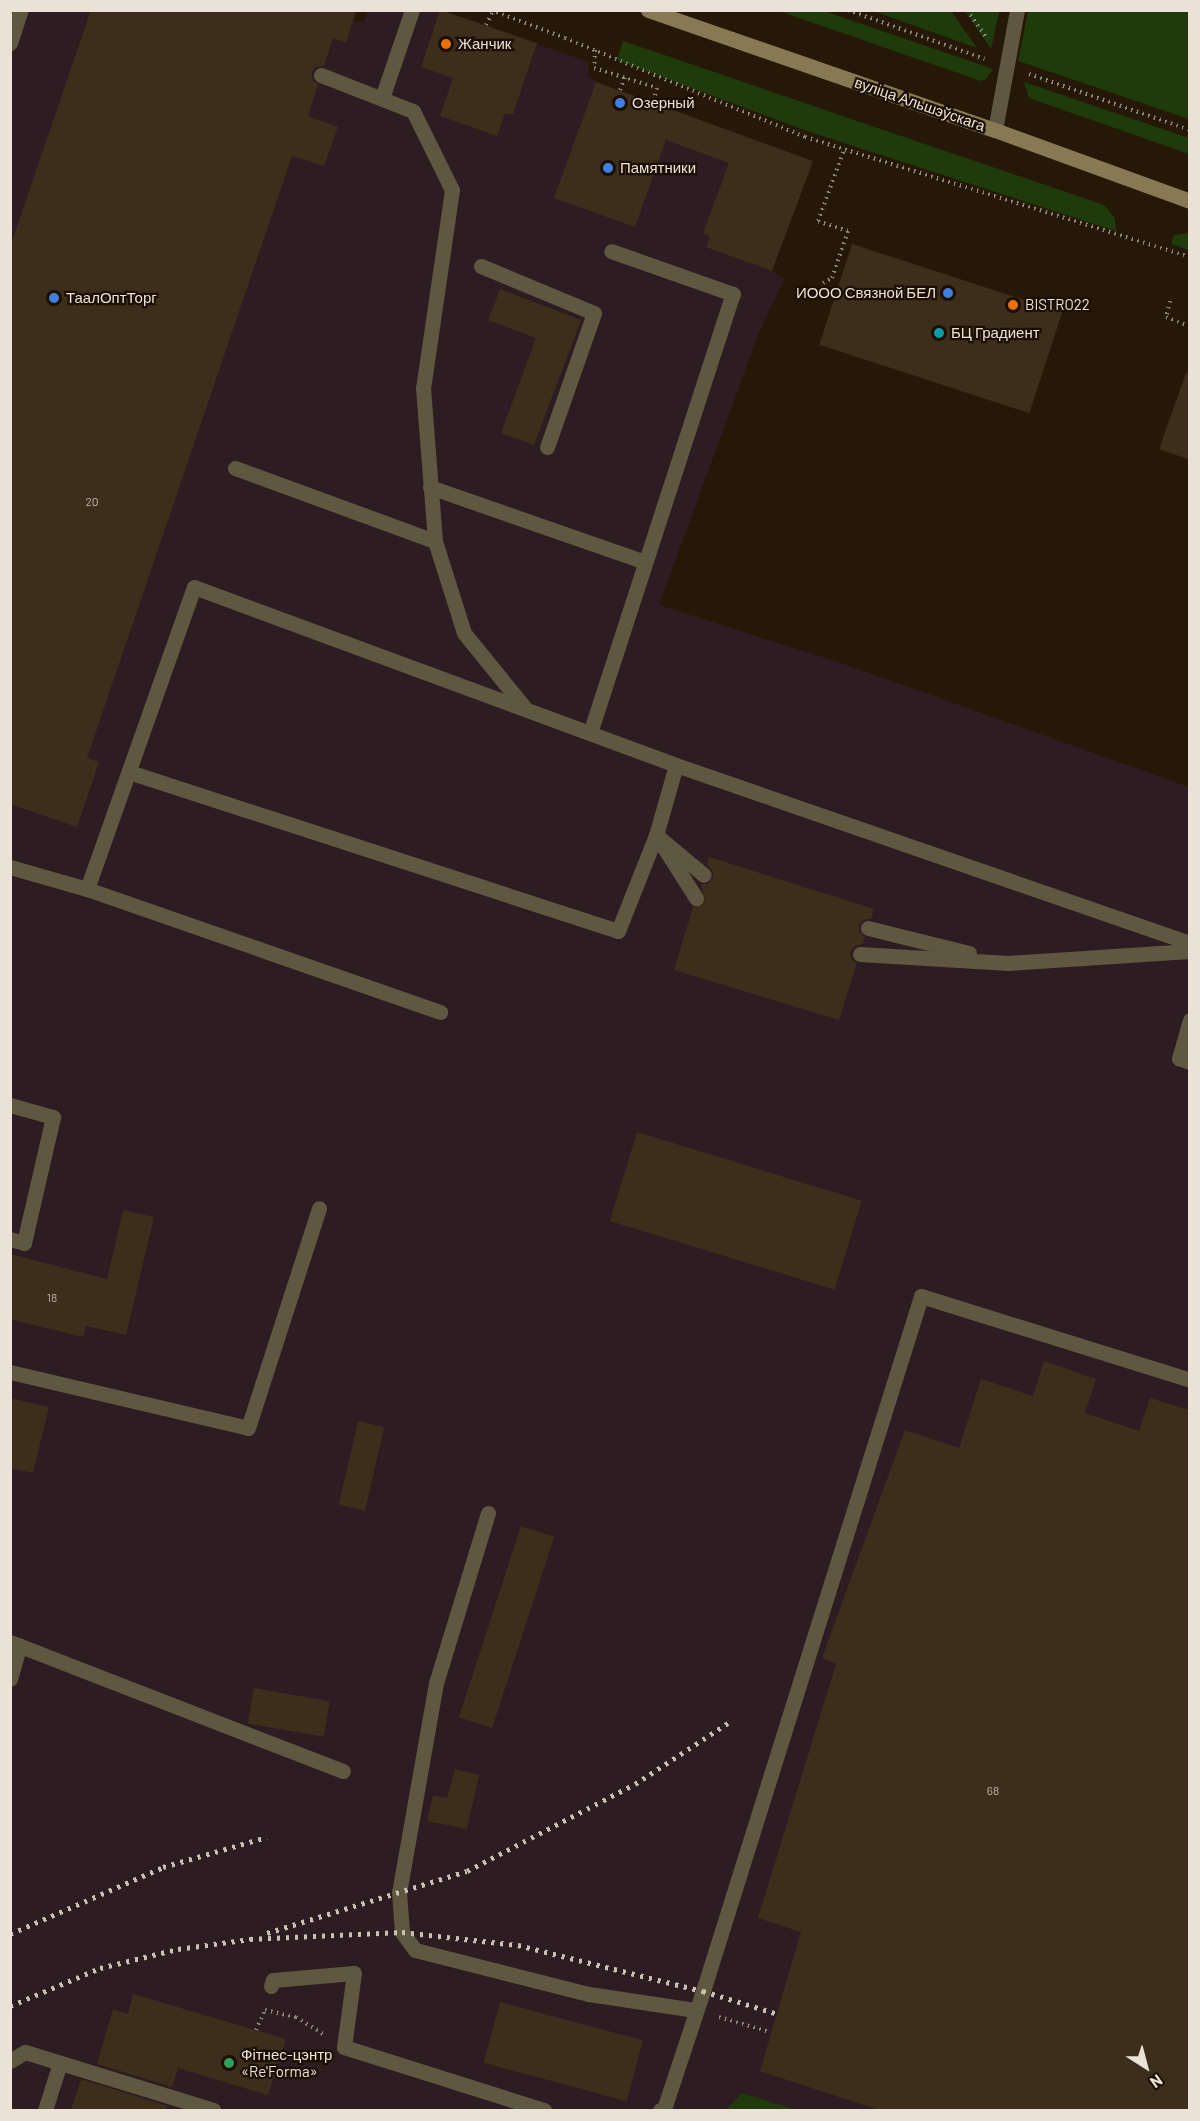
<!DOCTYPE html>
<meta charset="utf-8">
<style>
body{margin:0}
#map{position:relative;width:1200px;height:2121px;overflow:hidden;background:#251806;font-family:Barlow,sans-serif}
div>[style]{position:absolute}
.industrial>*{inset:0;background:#2e1c23}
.green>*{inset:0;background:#1f3b0b}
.building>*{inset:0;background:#3c2e1b;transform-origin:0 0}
.path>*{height:4px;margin-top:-2px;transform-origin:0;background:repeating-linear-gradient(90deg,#8f8475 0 1.5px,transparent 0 6px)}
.service>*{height:15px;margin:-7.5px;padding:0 7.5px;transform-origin:7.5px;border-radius:7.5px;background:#5f5740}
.secondary>*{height:15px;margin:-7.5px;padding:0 7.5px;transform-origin:7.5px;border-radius:7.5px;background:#867953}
.rail>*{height:4.5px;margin-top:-2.25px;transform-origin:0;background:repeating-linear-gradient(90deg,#cbc1b4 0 3px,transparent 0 9px)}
.dots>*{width:16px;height:16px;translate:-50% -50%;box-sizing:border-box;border:3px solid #1c0f01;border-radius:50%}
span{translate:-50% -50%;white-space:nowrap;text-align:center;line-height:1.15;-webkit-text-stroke:4.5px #1c0f01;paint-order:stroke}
.number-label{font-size:12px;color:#bfb4a7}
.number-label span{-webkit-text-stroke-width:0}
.poi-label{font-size:15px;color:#ebe1d6}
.left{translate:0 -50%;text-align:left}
.right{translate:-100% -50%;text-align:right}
.street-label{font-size:15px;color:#ebe1d6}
.frame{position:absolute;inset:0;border:12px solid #ebe1d6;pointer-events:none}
.north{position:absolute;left:1116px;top:2037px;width:60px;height:60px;-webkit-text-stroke:4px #1c0f01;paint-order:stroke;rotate:144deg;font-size:16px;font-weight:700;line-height:24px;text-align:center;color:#ebe1d6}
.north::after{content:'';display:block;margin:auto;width:21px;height:27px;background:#ebe1d6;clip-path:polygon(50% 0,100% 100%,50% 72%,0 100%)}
</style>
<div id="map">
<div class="industrial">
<i style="clip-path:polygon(357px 10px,354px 20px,363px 23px,368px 11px,442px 11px,589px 62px,588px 76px,596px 82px,813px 161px,772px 271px,784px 279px,757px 338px,659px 605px,838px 662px,1189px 787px,1189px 2110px,11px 2110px,11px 11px)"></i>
</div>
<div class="green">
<i style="clip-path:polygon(779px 11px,824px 11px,993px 69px,986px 79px,981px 81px)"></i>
<i style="clip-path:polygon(873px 11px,951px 11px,977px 48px)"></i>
<i style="clip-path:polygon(965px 11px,999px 11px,991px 49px)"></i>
<i style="clip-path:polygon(1028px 11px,1189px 11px,1189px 119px,1018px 61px)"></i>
<i style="clip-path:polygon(623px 41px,1104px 205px,1115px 218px,1116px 231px,804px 130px,617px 60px)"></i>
<i style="clip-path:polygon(1024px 82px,1189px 138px,1189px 154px,1029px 98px)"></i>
<i style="clip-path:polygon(1190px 233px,1189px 250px,1171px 244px,1174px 235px)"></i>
<i style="clip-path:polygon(742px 2093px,796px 2110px,726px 2110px)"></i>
</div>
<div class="building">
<i style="clip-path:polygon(91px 10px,356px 10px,346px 43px,333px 38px,324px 66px,315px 67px,312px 72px,313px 81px,318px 84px,308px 116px,338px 127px,324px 166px,292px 156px,87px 758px,99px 762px,77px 827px,10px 804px,10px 247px)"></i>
<i style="clip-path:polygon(440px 10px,537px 43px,513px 114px,505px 114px,497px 136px,440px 116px,453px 78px,421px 67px)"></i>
<i style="clip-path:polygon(596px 82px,813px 161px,772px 271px,706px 247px,710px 236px,703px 233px,729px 163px,666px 140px,635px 227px,554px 198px)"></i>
<i style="left:852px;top:244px;width:221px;height:106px;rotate:18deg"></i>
<i style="clip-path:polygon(500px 289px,581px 320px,534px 445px,501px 433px,536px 338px,488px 320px)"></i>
<i style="clip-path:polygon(1186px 373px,1190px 374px,1190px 460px,1159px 449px)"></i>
<i style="clip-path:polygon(709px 857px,874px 909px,871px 919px,865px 919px,859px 925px,859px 931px,865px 937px,863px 944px,855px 946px,850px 953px,852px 959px,857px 963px,839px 1020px,674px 970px,693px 907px,701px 906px,705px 902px,701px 884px,708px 884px,713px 877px,713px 871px,707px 865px)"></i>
<i style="left:637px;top:1132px;width:235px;height:93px;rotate:17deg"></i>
<i style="clip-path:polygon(123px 1210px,154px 1217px,126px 1335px,86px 1326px,83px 1337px,10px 1319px,10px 1254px,107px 1279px)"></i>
<i style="clip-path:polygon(1044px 1361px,1096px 1379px,1085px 1413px,1139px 1431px,1150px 1398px,1190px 1410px,1190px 2110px,879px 2110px,760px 2071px,801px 1932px,758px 1918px,836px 1664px,822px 1658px,905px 1430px,959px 1448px,981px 1379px,1033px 1396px)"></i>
<i style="clip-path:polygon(10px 1398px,49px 1407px,33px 1473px,10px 1468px)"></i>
<i style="left:358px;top:1421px;width:27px;height:86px;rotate:13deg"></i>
<i style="left:521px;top:1526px;width:35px;height:201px;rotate:18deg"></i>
<i style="left:254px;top:1688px;width:77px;height:36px;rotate:10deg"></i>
<i style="clip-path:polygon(455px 1769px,479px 1775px,467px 1829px,427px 1821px,433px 1796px,447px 1798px)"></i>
<i style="clip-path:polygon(133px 1994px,286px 2039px,268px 2095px,178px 2068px,172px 2087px,97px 2064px,113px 2009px,128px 2014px)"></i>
<i style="left:500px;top:2002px;width:148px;height:63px;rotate:15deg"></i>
<i style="clip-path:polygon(81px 2079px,167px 2106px,165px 2110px,71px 2110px)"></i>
</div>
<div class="path">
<i style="left:357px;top:10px;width:5px"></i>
<i style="left:491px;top:10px;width:79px;rotate:20.7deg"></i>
<i style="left:565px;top:38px;width:260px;rotate:22.4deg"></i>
<i style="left:805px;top:137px;width:403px;rotate:17.3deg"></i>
<i style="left:848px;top:10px;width:145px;rotate:19.7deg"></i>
<i style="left:967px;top:10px;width:35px;rotate:55deg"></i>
<i style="left:486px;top:25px;width:16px;rotate:-63deg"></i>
<i style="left:595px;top:50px;width:18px;rotate:93deg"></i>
<i style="left:594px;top:68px;width:66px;rotate:17.6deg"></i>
<i style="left:657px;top:88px;width:15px;rotate:106deg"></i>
<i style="left:1029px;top:74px;width:170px;rotate:19.2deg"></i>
<i style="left:620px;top:90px;width:14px;rotate:-69deg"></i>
<i style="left:823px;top:283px;width:10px;rotate:-29deg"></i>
<i style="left:832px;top:278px;width:50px;rotate:-71.2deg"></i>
<i style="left:848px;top:231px;width:32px;rotate:-162deg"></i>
<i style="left:818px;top:221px;width:76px;rotate:-69.9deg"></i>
<i style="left:1170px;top:301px;width:16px;rotate:104deg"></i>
<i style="left:1166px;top:317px;width:26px;rotate:21deg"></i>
<i style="left:719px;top:2017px;width:53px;rotate:16.4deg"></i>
<i style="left:256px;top:2030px;width:22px;rotate:-66deg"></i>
<i style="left:265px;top:2010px;width:32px;rotate:13deg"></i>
<i style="left:296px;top:2017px;width:32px;rotate:32deg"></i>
</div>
<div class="service">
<i style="left:10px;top:43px;width:35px;rotate:-72deg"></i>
<i style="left:321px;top:75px;width:99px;rotate:21.4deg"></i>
<i style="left:413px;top:111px;width:88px;rotate:63.7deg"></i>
<i style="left:452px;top:190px;width:200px;rotate:98.3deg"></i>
<i style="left:423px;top:388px;width:153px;rotate:85.5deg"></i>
<i style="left:435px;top:541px;width:96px;rotate:72.5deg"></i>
<i style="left:464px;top:633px;width:97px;rotate:50.9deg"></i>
<i style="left:382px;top:98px;width:93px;rotate:-71.2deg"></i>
<i style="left:995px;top:130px;width:122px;rotate:-79.6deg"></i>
<i style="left:481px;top:266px;width:122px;rotate:22.6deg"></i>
<i style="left:594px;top:313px;width:142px;rotate:109.3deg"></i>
<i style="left:235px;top:468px;width:213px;rotate:20.1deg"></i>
<i style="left:430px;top:487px;width:228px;rotate:19.2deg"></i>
<i style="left:590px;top:733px;width:462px;rotate:-72deg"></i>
<i style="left:733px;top:294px;width:129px;rotate:-160.6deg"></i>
<i style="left:676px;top:765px;width:73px;rotate:105.9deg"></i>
<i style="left:656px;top:835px;width:75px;rotate:57.6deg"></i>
<i style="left:129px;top:772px;width:514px;rotate:18.01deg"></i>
<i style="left:618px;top:931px;width:103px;rotate:-68.4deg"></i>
<i style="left:656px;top:835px;width:62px;rotate:39.8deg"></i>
<i style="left:10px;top:867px;width:80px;rotate:15.9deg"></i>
<i style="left:87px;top:889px;width:320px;rotate:-70.5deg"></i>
<i style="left:194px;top:587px;width:514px;rotate:20.27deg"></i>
<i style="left:676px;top:765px;width:544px;rotate:19.1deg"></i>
<i style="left:87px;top:889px;width:374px;rotate:19.2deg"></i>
<i style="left:868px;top:928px;width:104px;rotate:13.9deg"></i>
<i style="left:860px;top:954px;width:148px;rotate:3.5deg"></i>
<i style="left:1008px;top:963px;width:182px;rotate:-3.8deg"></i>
<i style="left:1190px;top:1020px;width:40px;rotate:106deg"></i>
<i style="left:1179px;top:1058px;width:12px;rotate:20deg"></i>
<i style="left:10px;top:1105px;width:45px;rotate:15.6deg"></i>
<i style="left:53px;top:1117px;width:129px;rotate:103deg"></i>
<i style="left:24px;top:1243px;width:15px;rotate:-164deg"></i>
<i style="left:10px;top:1372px;width:244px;rotate:13.2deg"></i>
<i style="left:248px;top:1428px;width:231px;rotate:-72.1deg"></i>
<i style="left:488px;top:1513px;width:178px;rotate:107deg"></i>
<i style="left:436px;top:1683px;width:212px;rotate:100deg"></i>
<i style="left:399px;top:1892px;width:40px;rotate:85.7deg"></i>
<i style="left:402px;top:1932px;width:22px;rotate:54deg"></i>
<i style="left:415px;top:1950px;width:179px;rotate:14.2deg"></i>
<i style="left:589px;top:1994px;width:107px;rotate:8.6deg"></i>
<i style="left:10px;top:1642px;width:357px;rotate:21.2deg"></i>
<i style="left:10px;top:1679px;width:35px;rotate:-74deg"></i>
<i style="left:271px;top:1986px;width:6px;rotate:-72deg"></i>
<i style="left:273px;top:1980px;width:81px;rotate:-4.9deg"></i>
<i style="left:354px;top:1973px;width:75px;rotate:97.7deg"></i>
<i style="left:344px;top:2047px;width:210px;rotate:17.5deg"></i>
<i style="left:10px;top:2061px;width:17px;rotate:-31deg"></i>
<i style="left:25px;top:2052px;width:197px;rotate:17.1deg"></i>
<i style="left:45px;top:2110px;width:49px;rotate:-72.3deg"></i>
<i style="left:660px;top:2110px;width:4px;rotate:-14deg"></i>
<i style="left:664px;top:2109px;width:124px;rotate:-71.7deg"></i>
<i style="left:703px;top:1991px;width:728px;rotate:-72.58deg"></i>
<i style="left:921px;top:1296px;width:282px;rotate:17.3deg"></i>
</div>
<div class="secondary">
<i style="left:648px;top:10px;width:367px;rotate:19.1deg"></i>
<i style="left:995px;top:130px;width:208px;rotate:20deg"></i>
</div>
<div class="rail">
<i style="left:267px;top:1933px;width:209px;rotate:-17.2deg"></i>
<i style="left:467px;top:1871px;width:189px;rotate:-27.4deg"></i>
<i style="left:635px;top:1784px;width:111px;rotate:-33.3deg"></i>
<i style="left:10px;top:1934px;width:167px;rotate:-23.6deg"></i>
<i style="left:163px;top:1867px;width:108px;rotate:-16.1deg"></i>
<i style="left:10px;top:2006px;width:98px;rotate:-22.9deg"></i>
<i style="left:100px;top:1968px;width:80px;rotate:-13.7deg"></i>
<i style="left:178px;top:1949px;width:73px;rotate:-7.9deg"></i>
<i style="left:250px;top:1939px;width:152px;rotate:-2.6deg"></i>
<i style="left:402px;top:1932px;width:117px;rotate:6.4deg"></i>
<i style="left:518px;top:1945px;width:191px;rotate:14deg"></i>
<i style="left:703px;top:1991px;width:78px;rotate:17deg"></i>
</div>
<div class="dots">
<i style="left:446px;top:44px;background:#e8710a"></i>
<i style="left:620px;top:103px;background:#3f7fe0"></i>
<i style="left:608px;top:168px;background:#3f7fe0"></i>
<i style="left:948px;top:293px;background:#3f7fe0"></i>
<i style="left:54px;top:298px;background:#3f7fe0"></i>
<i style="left:1013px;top:305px;background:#e8710a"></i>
<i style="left:939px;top:333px;background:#0f9aa8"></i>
<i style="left:229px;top:2063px;background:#2e9e5b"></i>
</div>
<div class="number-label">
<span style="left:92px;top:502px">20</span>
<span style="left:52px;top:1298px">18</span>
<span style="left:993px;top:1791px">68</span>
</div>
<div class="poi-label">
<span class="left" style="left:458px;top:44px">Жанчик</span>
<span class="left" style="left:632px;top:103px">Озерный</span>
<span class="left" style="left:620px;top:168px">Памятники</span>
<span class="right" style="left:936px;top:293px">ИООО Связной БЕЛ</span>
<span class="left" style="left:66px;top:298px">ТаалОптТорг</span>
<span class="left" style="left:1025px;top:305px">BISTRO22</span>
<span class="left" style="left:951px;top:333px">БЦ Градиент</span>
<span class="left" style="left:241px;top:2063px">Фітнес-цэнтр<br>«Re'Forma»</span>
</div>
<div class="street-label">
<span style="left:920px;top:104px;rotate:19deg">вуліца Альшэўскага</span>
</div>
<div class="frame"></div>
<div class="north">N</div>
</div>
